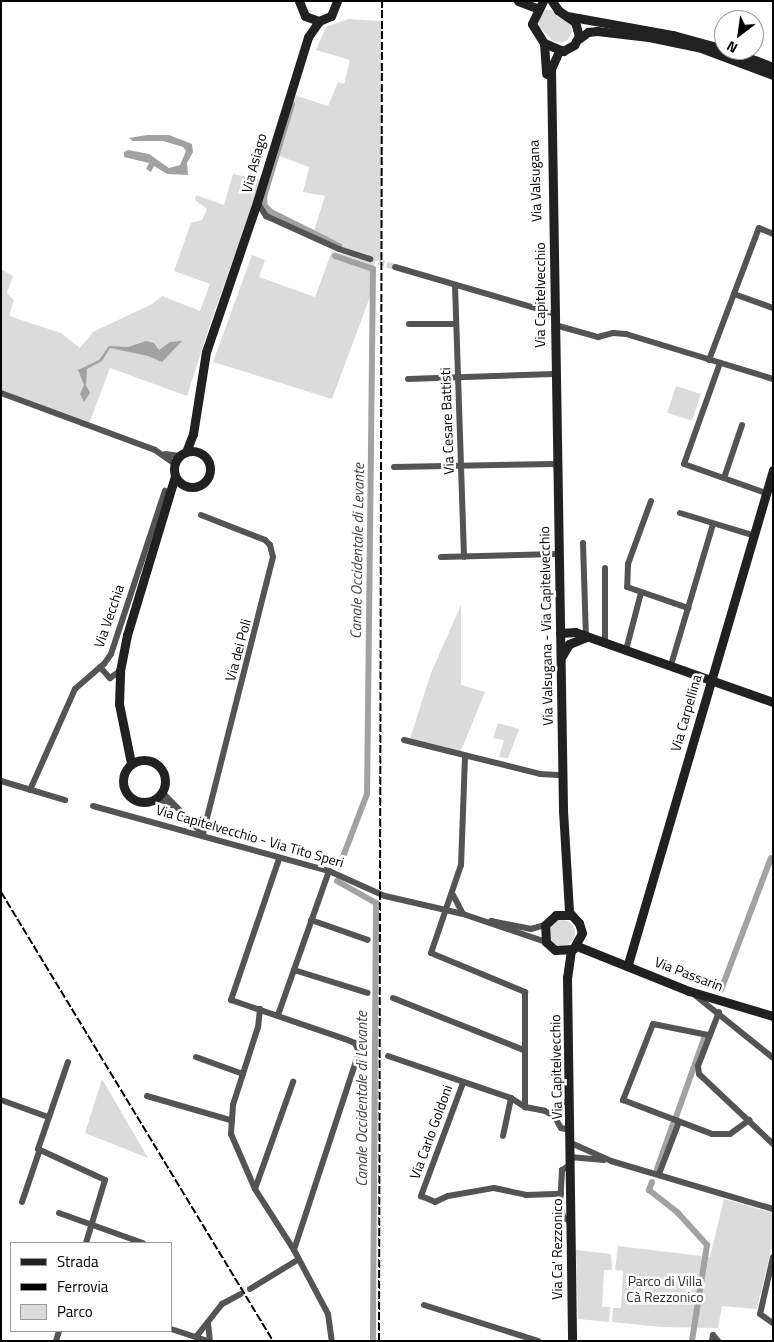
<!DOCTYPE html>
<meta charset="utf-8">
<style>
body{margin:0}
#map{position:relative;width:774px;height:1342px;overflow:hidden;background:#fff;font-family:"Titillium Web",sans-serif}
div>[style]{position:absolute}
.green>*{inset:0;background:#dbdbdb;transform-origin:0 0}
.round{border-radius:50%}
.water>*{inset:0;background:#a2a2a2}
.canal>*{height:6px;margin:-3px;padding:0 3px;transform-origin:3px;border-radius:3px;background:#a2a2a2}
.street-tunnel>*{height:6px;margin-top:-3px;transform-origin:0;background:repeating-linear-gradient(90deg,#d9d9d9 0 6px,transparent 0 9px)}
.street>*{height:6px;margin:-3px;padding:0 3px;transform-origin:3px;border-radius:3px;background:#545454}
.secondary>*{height:9px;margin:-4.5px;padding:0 4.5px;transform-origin:4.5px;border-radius:4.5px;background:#212121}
.secondary>.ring{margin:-4.5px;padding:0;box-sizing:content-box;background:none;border:9px solid #212121;border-radius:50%}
.rail>*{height:2px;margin-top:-1px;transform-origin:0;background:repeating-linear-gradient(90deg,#000 0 8px,transparent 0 10.5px)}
span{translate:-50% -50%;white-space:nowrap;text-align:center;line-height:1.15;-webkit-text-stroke:5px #fff;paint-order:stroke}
.street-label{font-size:14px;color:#000}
.park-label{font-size:14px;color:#323232}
.water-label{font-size:15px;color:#434343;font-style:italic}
.frame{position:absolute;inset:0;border:2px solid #000;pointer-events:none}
.legend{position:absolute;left:10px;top:1242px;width:162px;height:90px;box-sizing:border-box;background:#fff;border:1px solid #999;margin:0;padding:6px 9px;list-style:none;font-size:15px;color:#000}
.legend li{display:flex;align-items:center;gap:10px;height:25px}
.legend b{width:25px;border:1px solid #999}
.north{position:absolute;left:714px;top:10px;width:50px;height:50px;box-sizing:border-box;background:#fff;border:1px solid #999;border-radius:50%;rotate:210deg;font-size:14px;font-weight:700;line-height:20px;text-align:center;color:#000}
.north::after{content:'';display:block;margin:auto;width:18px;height:22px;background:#000;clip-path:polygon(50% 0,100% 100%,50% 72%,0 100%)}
</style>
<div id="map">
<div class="green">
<i style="clip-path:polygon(542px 10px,551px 10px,570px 23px,572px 31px,568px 40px,562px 43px,553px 41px,538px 26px)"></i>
<i style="clip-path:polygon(348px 19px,381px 21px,381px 262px,312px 237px,325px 196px,303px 192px,309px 167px,274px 154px,291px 94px,328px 106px,338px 82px,344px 84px,350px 60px,316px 50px,326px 27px)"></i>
<i style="clip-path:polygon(233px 174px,262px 180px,210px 324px,187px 396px,110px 368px,89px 424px,1px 393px,1px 269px,13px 276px,7px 293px,14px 300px,9px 316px,61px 333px,80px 348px,93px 332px,152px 304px,162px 296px,200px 311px,210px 284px,174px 271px,191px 223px,202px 220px,207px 209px,195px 200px,196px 195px,224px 205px)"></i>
<i style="clip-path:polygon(332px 251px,374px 263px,374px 286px,332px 399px,213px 362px,252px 255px,265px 260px,259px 277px,315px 297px)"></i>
<i style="left:676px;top:386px;width:26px;height:28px;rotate:18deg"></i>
<i style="clip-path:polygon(461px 605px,461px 685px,485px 692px,460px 753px,409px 742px,431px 673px)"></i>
<i style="clip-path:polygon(498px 723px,519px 729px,508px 758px,499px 757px,504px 740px,493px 738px)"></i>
<i class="round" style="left:549px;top:920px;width:26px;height:26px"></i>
<i style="clip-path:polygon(102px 1079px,148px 1158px,85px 1133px)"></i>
<i style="clip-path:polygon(724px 1199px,773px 1213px,773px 1241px,757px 1309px,722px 1306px,718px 1328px,661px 1327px,612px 1322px,613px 1308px,621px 1308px,623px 1271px,615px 1270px,618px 1246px,710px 1257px)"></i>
<i style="clip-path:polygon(576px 1250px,611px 1254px,612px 1270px,604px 1270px,602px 1307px,610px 1307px,609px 1322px,578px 1319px)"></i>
</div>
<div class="water">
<i style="clip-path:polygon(147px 135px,169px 135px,192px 144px,193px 152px,187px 163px,188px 175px,167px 174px,154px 166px,151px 172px,146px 169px,149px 163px,124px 157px,124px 152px,128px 150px,149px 154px,169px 168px,180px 165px,186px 151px,183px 147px,163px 141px,133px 141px,129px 138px)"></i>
<i style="clip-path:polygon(146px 341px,154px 343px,159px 350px,170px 342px,182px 341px,162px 362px,148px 356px,110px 348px,102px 361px,87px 369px,86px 385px,90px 393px,84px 402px,80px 394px,84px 385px,78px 370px,99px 360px,109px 346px,128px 347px)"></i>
</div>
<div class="canal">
<i style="left:292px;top:104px;width:97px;rotate:106.8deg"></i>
<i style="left:264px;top:197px;width:9px;rotate:84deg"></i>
<i style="left:265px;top:206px;width:8px;rotate:45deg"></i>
<i style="left:271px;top:212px;width:76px;rotate:26.6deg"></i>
<i style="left:335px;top:256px;width:40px;rotate:18.9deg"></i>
<i style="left:373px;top:269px;width:525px;rotate:90.65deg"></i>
<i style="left:367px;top:794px;width:78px;rotate:111deg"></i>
<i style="left:337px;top:881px;width:45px;rotate:29.4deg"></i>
<i style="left:376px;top:903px;width:438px;rotate:90.4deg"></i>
<i style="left:721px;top:990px;width:141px;rotate:-69.3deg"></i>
<i style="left:676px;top:1117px;width:83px;rotate:-70.3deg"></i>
<i style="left:657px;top:1169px;width:48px;rotate:-70.4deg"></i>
<i style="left:652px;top:1182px;width:9px;rotate:111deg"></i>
<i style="left:649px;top:1190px;width:37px;rotate:38deg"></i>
<i style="left:678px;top:1213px;width:43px;rotate:47.8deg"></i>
<i style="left:707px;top:1245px;width:97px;rotate:98.9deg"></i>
</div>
<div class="street-tunnel">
<i style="left:370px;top:259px;width:26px;rotate:18deg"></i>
<i style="left:240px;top:1292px;width:10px;rotate:-29deg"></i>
</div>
<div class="street">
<i style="left:257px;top:202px;width:17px;rotate:57deg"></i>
<i style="left:266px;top:216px;width:80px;rotate:24.3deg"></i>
<i style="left:339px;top:249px;width:33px;rotate:18deg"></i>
<i style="left:395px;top:267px;width:168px;rotate:16.3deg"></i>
<i style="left:455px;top:285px;width:272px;rotate:88.1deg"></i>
<i style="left:734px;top:294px;width:41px;rotate:19.7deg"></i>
<i style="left:409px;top:324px;width:47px"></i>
<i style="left:555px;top:325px;width:45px;rotate:15.6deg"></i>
<i style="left:598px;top:337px;width:16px;rotate:-15deg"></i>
<i style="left:613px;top:333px;width:13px;rotate:4deg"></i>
<i style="left:626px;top:334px;width:154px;rotate:17deg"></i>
<i style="left:709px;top:360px;width:141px;rotate:-69.3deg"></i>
<i style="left:759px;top:228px;width:15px;rotate:23deg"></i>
<i style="left:720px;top:363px;width:107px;rotate:109.6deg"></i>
<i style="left:684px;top:464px;width:87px;rotate:19.5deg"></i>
<i style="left:408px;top:379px;width:146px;rotate:-2deg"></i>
<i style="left:1px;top:393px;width:164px;rotate:20.3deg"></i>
<i style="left:155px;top:450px;width:24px;rotate:35deg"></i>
<i style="left:165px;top:454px;width:15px;rotate:8deg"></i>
<i style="left:394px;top:467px;width:162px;rotate:-1.1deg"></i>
<i style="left:724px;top:478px;width:56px;rotate:-71.2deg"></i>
<i style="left:651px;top:501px;width:67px;rotate:110.1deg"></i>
<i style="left:628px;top:564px;width:23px;rotate:92deg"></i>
<i style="left:627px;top:587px;width:65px;rotate:19deg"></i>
<i style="left:680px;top:513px;width:75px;rotate:17deg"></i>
<i style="left:201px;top:515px;width:69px;rotate:21.3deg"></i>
<i style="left:265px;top:540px;width:7px;rotate:45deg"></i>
<i style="left:270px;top:545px;width:12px;rotate:76deg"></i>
<i style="left:273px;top:557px;width:286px;rotate:104.2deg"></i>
<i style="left:583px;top:543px;width:94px;rotate:88.2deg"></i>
<i style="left:441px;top:557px;width:117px;rotate:-1.5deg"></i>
<i style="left:605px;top:642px;width:74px;rotate:-90deg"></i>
<i style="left:626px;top:650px;width:59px;rotate:-75.3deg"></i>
<i style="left:671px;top:665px;width:147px;rotate:-73.4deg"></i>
<i style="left:100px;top:667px;width:15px;rotate:48deg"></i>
<i style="left:110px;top:678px;width:12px;rotate:-35deg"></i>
<i style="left:404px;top:740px;width:140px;rotate:14deg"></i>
<i style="left:540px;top:774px;width:22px;rotate:3deg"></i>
<i style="left:465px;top:757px;width:108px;rotate:92.1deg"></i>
<i style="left:461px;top:865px;width:93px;rotate:108.8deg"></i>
<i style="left:431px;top:953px;width:102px;rotate:22.5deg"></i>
<i style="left:525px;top:992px;width:115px;rotate:90deg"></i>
<i style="left:1px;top:781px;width:67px;rotate:16.5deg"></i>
<i style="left:30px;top:790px;width:111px;rotate:-66deg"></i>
<i style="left:75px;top:689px;width:38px;rotate:-41deg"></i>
<i style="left:104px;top:664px;width:12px;rotate:-55deg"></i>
<i style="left:111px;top:654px;width:172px;rotate:-71.7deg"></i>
<i style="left:162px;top:792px;width:57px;rotate:45.7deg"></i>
<i style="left:156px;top:798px;width:17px;rotate:25deg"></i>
<i style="left:93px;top:806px;width:245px;rotate:15.4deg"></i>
<i style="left:329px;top:871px;width:61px;rotate:24.1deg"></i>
<i style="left:385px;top:896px;width:80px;rotate:13deg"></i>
<i style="left:463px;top:914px;width:88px;rotate:18.6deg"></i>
<i style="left:279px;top:859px;width:149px;rotate:108.8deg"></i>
<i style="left:231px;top:1000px;width:120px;rotate:18.9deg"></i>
<i style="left:345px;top:1039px;width:11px;rotate:22deg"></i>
<i style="left:355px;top:1043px;width:10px;rotate:66deg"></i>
<i style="left:359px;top:1052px;width:208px;rotate:108.2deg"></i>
<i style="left:453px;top:895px;width:21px;rotate:62deg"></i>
<i style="left:311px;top:920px;width:60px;rotate:19.3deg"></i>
<i style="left:491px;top:921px;width:41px;rotate:11.3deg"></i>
<i style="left:531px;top:929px;width:15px;rotate:-16deg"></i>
<i style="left:294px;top:970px;width:77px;rotate:17.3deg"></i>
<i style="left:696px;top:996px;width:99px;rotate:38.8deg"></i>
<i style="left:393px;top:998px;width:141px;rotate:21.7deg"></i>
<i style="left:260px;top:1009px;width:18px;rotate:96deg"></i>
<i style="left:258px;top:1027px;width:82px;rotate:107.8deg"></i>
<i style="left:233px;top:1105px;width:29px;rotate:94deg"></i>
<i style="left:231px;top:1134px;width:60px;rotate:66.4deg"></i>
<i style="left:255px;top:1189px;width:72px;rotate:57.4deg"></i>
<i style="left:294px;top:1250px;width:72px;rotate:62deg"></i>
<i style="left:328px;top:1314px;width:27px;rotate:82deg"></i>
<i style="left:719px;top:1012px;width:58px;rotate:111.3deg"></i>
<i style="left:698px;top:1066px;width:8px;rotate:83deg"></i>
<i style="left:699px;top:1074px;width:102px;rotate:43.4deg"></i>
<i style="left:278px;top:1015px;width:153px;rotate:-70.5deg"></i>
<i style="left:708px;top:1035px;width:56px;rotate:-168.7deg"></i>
<i style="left:653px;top:1024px;width:82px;rotate:111.5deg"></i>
<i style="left:623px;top:1100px;width:95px;rotate:20.9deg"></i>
<i style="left:712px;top:1134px;width:18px"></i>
<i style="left:730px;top:1134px;width:24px;rotate:-36deg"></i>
<i style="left:388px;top:1056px;width:130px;rotate:18.9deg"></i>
<i style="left:511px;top:1098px;width:17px;rotate:33deg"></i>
<i style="left:525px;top:1107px;width:20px;rotate:11deg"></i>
<i style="left:545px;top:1111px;width:10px;rotate:29deg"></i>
<i style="left:554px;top:1116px;width:14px;rotate:60deg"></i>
<i style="left:561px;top:1128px;width:9px;rotate:13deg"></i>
<i style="left:196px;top:1057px;width:50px;rotate:19.9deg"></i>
<i style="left:68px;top:1062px;width:92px;rotate:109deg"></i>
<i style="left:38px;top:1149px;width:74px;rotate:24.8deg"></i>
<i style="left:105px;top:1180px;width:66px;rotate:106.8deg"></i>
<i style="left:463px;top:1083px;width:121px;rotate:110.4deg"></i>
<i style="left:421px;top:1196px;width:15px;rotate:23deg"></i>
<i style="left:435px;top:1202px;width:14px;rotate:-25deg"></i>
<i style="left:448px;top:1196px;width:47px;rotate:-9.9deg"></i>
<i style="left:494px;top:1188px;width:33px;rotate:12deg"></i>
<i style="left:526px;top:1195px;width:35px;rotate:-2deg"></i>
<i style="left:147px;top:1096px;width:86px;rotate:16.1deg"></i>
<i style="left:1px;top:1100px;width:50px;rotate:19.9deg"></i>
<i style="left:554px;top:1116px;width:15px;rotate:-62deg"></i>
<i style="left:561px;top:1103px;width:9px;rotate:-18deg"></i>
<i style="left:503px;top:1136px;width:39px;rotate:-78deg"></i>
<i style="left:571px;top:1143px;width:44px;rotate:24.2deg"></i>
<i style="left:611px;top:1161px;width:169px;rotate:16.5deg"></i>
<i style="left:570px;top:1157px;width:34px;rotate:5deg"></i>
<i style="left:570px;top:1165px;width:9px;rotate:148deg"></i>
<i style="left:562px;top:1170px;width:38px;rotate:93deg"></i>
<i style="left:560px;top:1208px;width:11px;rotate:68deg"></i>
<i style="left:564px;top:1218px;width:8px;rotate:30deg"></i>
<i style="left:659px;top:1174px;width:56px;rotate:-69deg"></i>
<i style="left:255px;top:1189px;width:114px;rotate:-70.4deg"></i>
<i style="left:22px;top:1202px;width:53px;rotate:-71.2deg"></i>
<i style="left:59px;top:1213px;width:89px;rotate:19.7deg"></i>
<i style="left:773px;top:1257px;width:58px;rotate:102.8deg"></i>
<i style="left:760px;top:1314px;width:16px;rotate:35deg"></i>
<i style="left:250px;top:1289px;width:57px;rotate:-31.5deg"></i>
<i style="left:424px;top:1305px;width:120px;rotate:17.5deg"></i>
<i style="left:208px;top:1323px;width:18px;rotate:84deg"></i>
<i style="left:171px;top:1329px;width:38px;rotate:18deg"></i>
<i style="left:196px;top:1337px;width:42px;rotate:-51.8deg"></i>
<i style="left:222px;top:1304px;width:21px;rotate:-28deg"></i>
<i style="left:56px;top:1341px;width:10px;rotate:-73deg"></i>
<i style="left:712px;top:1341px;width:6px;rotate:-81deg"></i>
<i style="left:713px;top:1335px;width:8px;rotate:50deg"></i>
</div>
<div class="secondary">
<i style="left:299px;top:1px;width:16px;rotate:68deg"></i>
<i style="left:305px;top:16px;width:15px;rotate:20deg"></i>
<i style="left:319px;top:21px;width:13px;rotate:-23deg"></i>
<i style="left:331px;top:16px;width:16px;rotate:-68deg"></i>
<i style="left:518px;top:1px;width:22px;rotate:21deg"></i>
<i style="left:543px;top:1px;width:25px;rotate:116deg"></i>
<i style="left:532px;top:24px;width:22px;rotate:58deg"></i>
<i style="left:544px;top:43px;width:31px;rotate:86deg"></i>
<i style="left:567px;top:16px;width:108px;rotate:10.2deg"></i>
<i style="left:673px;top:35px;width:53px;rotate:15.4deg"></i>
<i style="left:576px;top:41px;width:15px;rotate:-37deg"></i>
<i style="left:588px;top:32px;width:9px;rotate:-6deg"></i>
<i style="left:597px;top:31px;width:52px;rotate:6.6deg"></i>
<i style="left:649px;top:37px;width:53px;rotate:11.9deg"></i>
<i style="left:701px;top:48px;width:77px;rotate:20.6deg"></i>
<i style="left:544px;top:43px;width:21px;rotate:23deg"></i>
<i style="left:563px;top:51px;width:13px;rotate:-29deg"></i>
<i style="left:574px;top:45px;width:10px;rotate:-61deg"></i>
<i style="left:579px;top:36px;width:15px;rotate:-106deg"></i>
<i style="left:575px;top:22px;width:21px;rotate:-145deg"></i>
<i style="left:558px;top:10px;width:11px;rotate:-124deg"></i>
<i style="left:728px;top:50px;width:48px;rotate:20.7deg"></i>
<i style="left:559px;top:51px;width:20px;rotate:114deg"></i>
<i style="left:551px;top:69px;width:741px;rotate:89.07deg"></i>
<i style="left:563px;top:810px;width:102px;rotate:86.6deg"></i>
<i style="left:569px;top:912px;width:15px;rotate:48deg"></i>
<i style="left:579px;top:923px;width:10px;rotate:73deg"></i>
<i style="left:582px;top:933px;width:18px;rotate:119deg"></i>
<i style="left:573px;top:949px;width:18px;rotate:177deg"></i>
<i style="left:555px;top:950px;width:12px;rotate:-138deg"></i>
<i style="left:546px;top:942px;width:17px;rotate:-93deg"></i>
<i style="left:545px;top:925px;width:15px;rotate:-42deg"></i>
<i style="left:556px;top:915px;width:15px"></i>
<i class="ring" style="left:174px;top:451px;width:27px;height:27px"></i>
<i style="left:186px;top:452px;width:19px;rotate:-69deg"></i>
<i style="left:193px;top:434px;width:83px;rotate:-81deg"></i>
<i style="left:206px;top:352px;width:158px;rotate:-71.2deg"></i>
<i style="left:257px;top:202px;width:173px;rotate:-72.8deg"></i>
<i style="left:308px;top:37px;width:19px;rotate:-55deg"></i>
<i style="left:560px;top:633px;width:15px;rotate:-4deg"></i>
<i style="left:575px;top:632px;width:210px;rotate:19.5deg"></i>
<i style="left:562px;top:656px;width:14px;rotate:-60deg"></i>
<i style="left:569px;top:644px;width:18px;rotate:-22deg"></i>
<i class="ring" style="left:123px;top:760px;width:33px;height:33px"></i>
<i style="left:131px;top:763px;width:60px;rotate:-101.5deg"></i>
<i style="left:119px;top:704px;width:33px;rotate:-88deg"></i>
<i style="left:120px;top:671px;width:37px;rotate:-79deg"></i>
<i style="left:127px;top:635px;width:166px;rotate:-73.2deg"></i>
<i style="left:577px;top:946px;width:121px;rotate:21.9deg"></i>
<i style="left:689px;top:991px;width:88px;rotate:16.6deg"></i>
<i style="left:571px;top:950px;width:27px;rotate:98deg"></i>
<i style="left:567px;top:977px;width:364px;rotate:89.2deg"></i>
<i style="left:628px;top:964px;width:515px;rotate:-73.64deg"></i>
</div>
<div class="rail">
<i style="left:1px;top:892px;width:525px;rotate:58.79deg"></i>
<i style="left:379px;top:1341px;width:1340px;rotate:-89.87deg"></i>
</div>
<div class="street-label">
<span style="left:254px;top:163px;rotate:-75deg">Via Asiago</span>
<span style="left:535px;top:181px;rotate:-92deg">Via Valsugana</span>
<span style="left:540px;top:295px;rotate:-90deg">Via Capitelvecchio</span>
<span style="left:447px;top:421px;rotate:-92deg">Via Cesare Battisti</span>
<span style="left:109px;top:616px;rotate:-71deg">Via Vecchia</span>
<span style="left:546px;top:626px;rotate:-91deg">Via Valsugana - Via Capitelvecchio</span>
<span style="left:238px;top:650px;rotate:-75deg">Via dei Poli</span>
<span style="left:686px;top:713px;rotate:-74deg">Via Carpellina</span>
<span style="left:250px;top:836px;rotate:16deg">Via Capitelvecchio - Via Tito Speri</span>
<span style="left:689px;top:974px;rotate:21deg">Via Passarin</span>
<span style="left:556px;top:1067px;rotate:-91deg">Via Capitelvecchio</span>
<span style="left:431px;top:1132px;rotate:-70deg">Via Carlo Goldoni</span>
<span style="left:557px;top:1249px;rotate:-90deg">Via Ca' Rezzonico</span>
</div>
<div class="park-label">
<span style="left:665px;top:1289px">Parco di Villa<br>Cà Rezzonico</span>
</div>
<div class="water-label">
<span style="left:357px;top:551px;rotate:-89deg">Canale Occidentale di Levante</span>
<span style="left:362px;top:1099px;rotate:-90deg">Canale Occidentale di Levante</span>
</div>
<div class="frame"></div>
<ul class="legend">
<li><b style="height:6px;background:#212121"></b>Strada</li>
<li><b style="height:6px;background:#000"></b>Ferrovia</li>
<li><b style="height:14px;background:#dbdbdb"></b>Parco</li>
</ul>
<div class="north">N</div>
</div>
